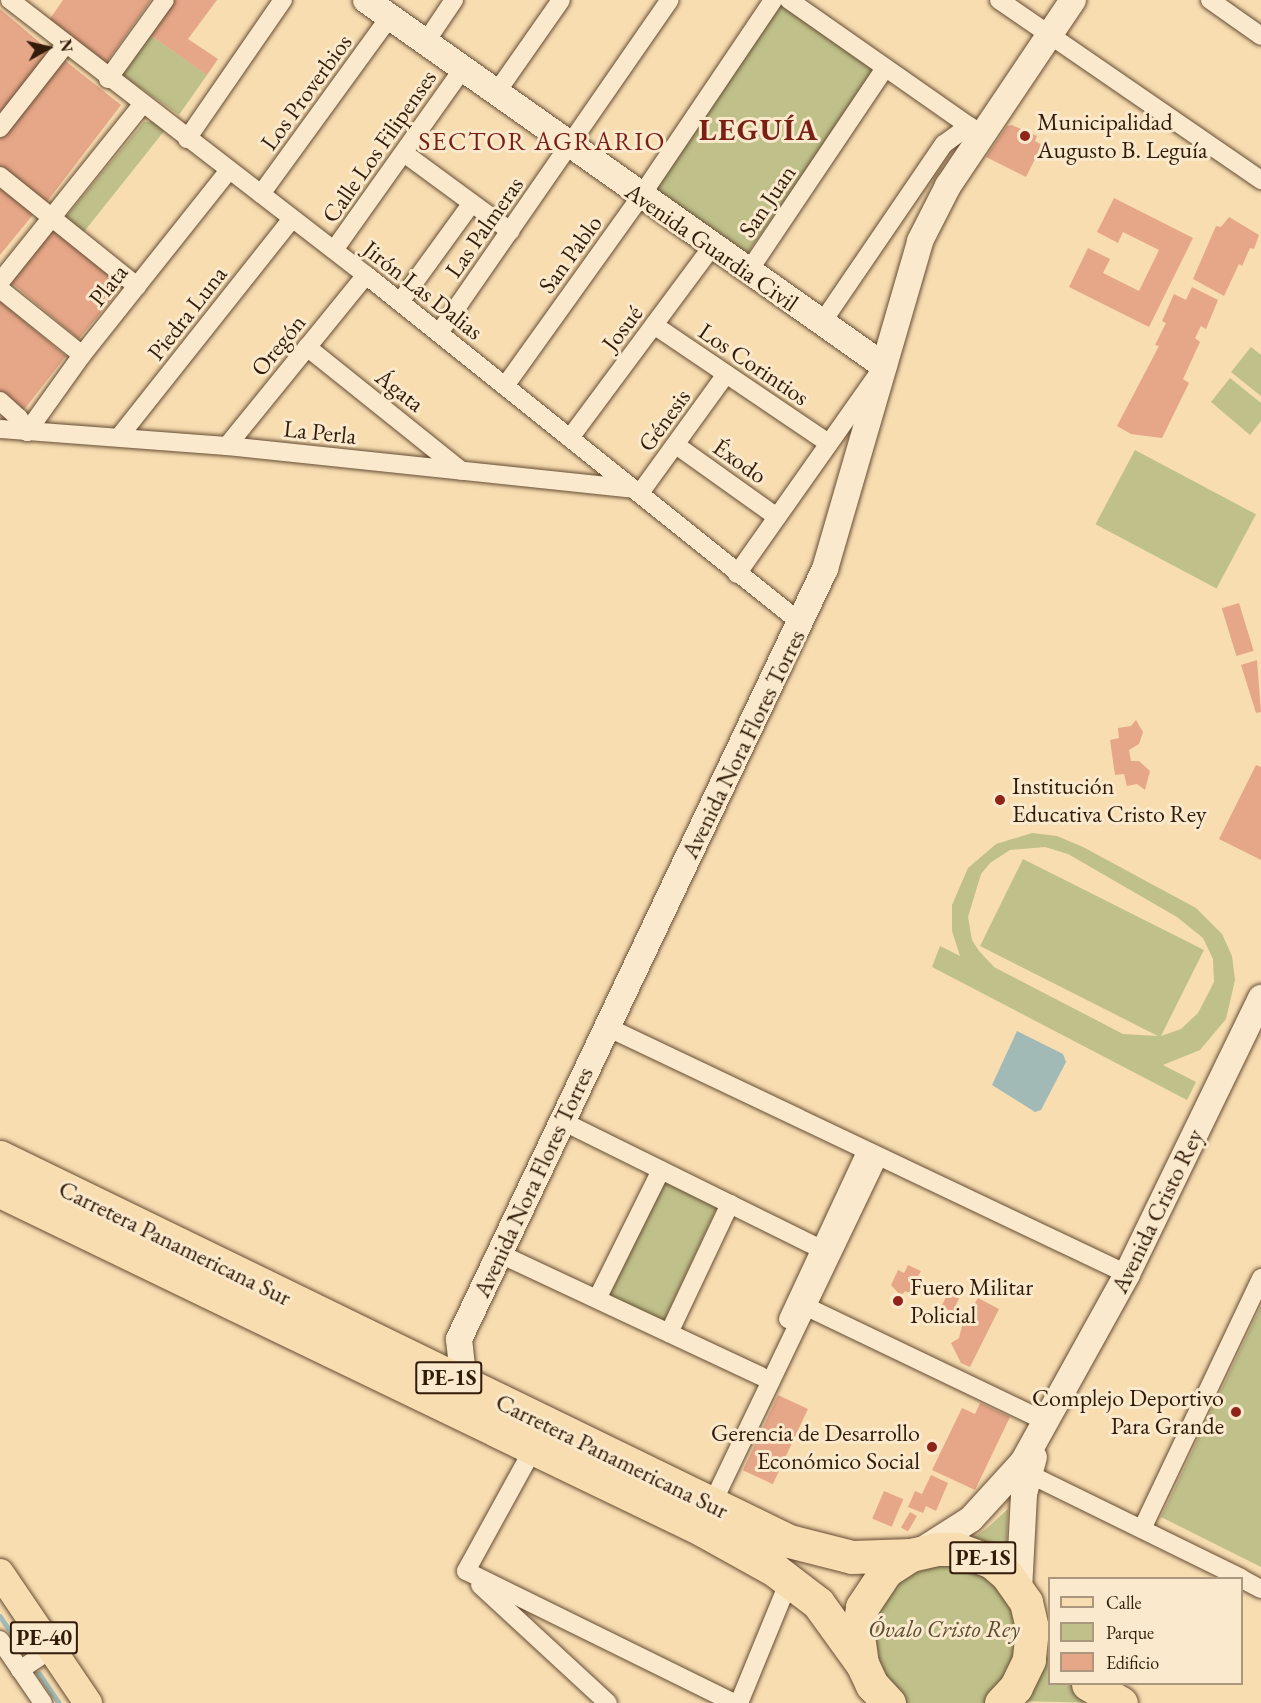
<!DOCTYPE html>
<meta charset="utf-8">
<style>
body{margin:0}
#map{position:relative;width:1261px;height:1703px;overflow:hidden;background:#f8ddb1;font-family:"EB Garamond",serif}
div>[style]{position:absolute}
.green>*{inset:0;background:#bfc08a;transform-origin:0 0}
.water>*{inset:0;background:#a1bab6}
.stream>*{height:4.5px;margin:-2.25px;padding:0 2.25px;transform-origin:2.25px;border-radius:2.25px;background:#a1bab6}
.building>*{inset:0;background:#e6a688;transform-origin:0 0}
.roads{filter:drop-shadow(0 0 2px #644c33) drop-shadow(0 0 2px #644c33)}
.street>*{height:18px;margin:-9px;padding:0 9px;transform-origin:9px;border-radius:9px;background:#fae9cc}
.secondary>*{height:26px;margin:-13px;padding:0 13px;transform-origin:13px;border-radius:13px;background:#fae9cc}
.primary>*{height:28px;margin:-14px;padding:0 14px;transform-origin:14px;border-radius:14px;background:#f8ddb1}
.highway>*{height:33px;margin:-16.5px;padding:0 16.5px;transform-origin:16.5px;border-radius:16.5px;background:#f8ddb1}
.dots>*{width:16px;height:16px;translate:-50% -50%;box-sizing:border-box;border:3px solid #fae9cc;border-radius:50%}
span{translate:-50% -50%;white-space:nowrap;text-align:center;line-height:1.15;-webkit-text-stroke:6px #fae9cc;paint-order:stroke}
.shield-label span{padding:2px 4px;background:#fae9cc;border:2px solid;border-radius:4px;-webkit-text-stroke-width:0}
.shield-label{font-size:22px;color:#321b09;font-weight:700}
.street-label{font-size:24px;color:#321b09}
.poi-label{font-size:24px;color:#321b09}
.left{translate:0 -50%;text-align:left}
.right{translate:-100% -50%;text-align:right}
.park-label{font-size:24px;color:#5c4d30;font-style:italic}
.neighbourhood-label{font-size:26px;color:#7a1f14;letter-spacing:1.5px}
.district-label{font-size:30px;color:#7a1f14;font-weight:700;letter-spacing:1.5px}
.legend{position:absolute;left:1048px;top:1577px;width:195px;height:108px;box-sizing:border-box;background:#fae9cc;border:2px solid #aa977e;margin:0;padding:8px 10px;list-style:none;font-size:18px;color:#321b09}
.legend li{display:flex;align-items:center;gap:12px;height:30px}
.legend b{width:30px;border:2px solid #aa977e}
.north{position:absolute;left:18px;top:18px;width:60px;height:60px;-webkit-text-stroke:4px #fae9cc;paint-order:stroke;rotate:82deg;font-size:16px;font-weight:700;line-height:24px;text-align:center;color:#321b09}
.north::after{content:'';display:block;margin:auto;width:21px;height:27px;background:#321b09;clip-path:polygon(50% 0,100% 100%,50% 72%,0 100%)}
</style>
<div id="map">
<div class="green">
<i style="left:780px;top:3px;width:117px;height:224px;rotate:35deg"></i>
<i style="left:149px;top:34px;width:71px;height:49px;rotate:35deg"></i>
<i style="clip-path:polygon(155px 121px,165px 130px,83px 233px,65px 218px,144px 122px)"></i>
<i style="clip-path:polygon(1251px 347px,1261px 355px,1261px 396px,1231px 372px)"></i>
<i style="clip-path:polygon(1230px 378px,1261px 403px,1261px 421px,1250px 435px,1211px 402px)"></i>
<i style="left:1135px;top:450px;width:137px;height:84px;rotate:28deg"></i>
<i style="clip-path:polygon(evenodd,1032px 833px,1057px 836px,1083px 847px,1196px 908px,1222px 934px,1232px 956px,1235px 980px,1226px 1019px,1200px 1050px,1163px 1065px,1196px 1082px,1187px 1100px,932px 967px,940px 946px,960px 956px,952px 931px,952px 905px,968px 868px,996px 844px,1032px 833px,1045px 847px,1068px 854px,1177px 917px,1203px 938px,1213px 959px,1214px 982px,1198px 1013px,1181px 1029px,1161px 1036px,1204px 950px,1023px 859px,980px 946px,1158px 1036px,1123px 1034px,994px 967px,979px 951px,972px 940px,968px 917px,981px 874px,990px 863px,1010px 850px,1045px 847px)"></i>
<i style="left:663px;top:1181px;width:60px;height:127px;rotate:25deg"></i>
<i style="clip-path:polygon(1261px 1306px,1261px 1567px,1161px 1517px)"></i>
<i style="clip-path:polygon(1008px 1509px,1006px 1556px,971px 1539px,986px 1529px)"></i>
<i style="clip-path:polygon(933px 1556px,1004px 1582px,1025px 1641px,990px 1703px,899px 1703px,875px 1678px,872px 1601px)"></i>
<i style="clip-path:polygon(1041px 1646px,1049px 1659px,1050px 1684px,1073px 1684px,1103px 1703px,1017px 1701px)"></i>
</div>
<div class="water">
<i style="clip-path:polygon(1017px 1031px,1063px 1054px,1066px 1062px,1041px 1110px,1035px 1112px,992px 1085px)"></i>
</div>
<div class="stream">
<i style="left:0;top:1616px;width:42px;rotate:55.6deg"></i>
<i style="left:39px;top:1673px;width:36px;rotate:56deg"></i>
</div>
<div class="building">
<i style="clip-path:polygon(63px 0,151px 0,103px 67px,47px 23px)"></i>
<i style="clip-path:polygon(173px 0,217px 0,188px 39px,218px 59px,207px 75px,149px 34px)"></i>
<i style="clip-path:polygon(0 9px,50px 51px,0 115px)"></i>
<i style="clip-path:polygon(63px 59px,121px 105px,46px 203px,0 167px,0 138px)"></i>
<i style="clip-path:polygon(1012px 125px,1037px 136px,1035px 141px,1042px 145px,1026px 177px,986px 157px,1007px 126px)"></i>
<i style="clip-path:polygon(0 184px,36px 211px,0 255px)"></i>
<i style="clip-path:polygon(1114px 198px,1193px 238px,1149px 327px,1069px 287px,1088px 248px,1110px 259px,1103px 273px,1139px 291px,1159px 250px,1123px 232px,1118px 243px,1097px 232px)"></i>
<i style="clip-path:polygon(1229px 217px,1259px 235px,1254px 249px,1250px 248px,1242px 266px,1239px 264px,1224px 296px,1193px 279px,1216px 226px,1221px 227px)"></i>
<i style="left:56px;top:226px;width:90px;height:72px;rotate:40deg"></i>
<i style="clip-path:polygon(1192px 287px,1218px 300px,1206px 329px,1201px 326px,1195px 338px,1200px 342px,1183px 379px,1189px 383px,1162px 438px,1131px 434px,1117px 426px,1159px 346px,1155px 345px,1166px 323px,1162px 321px,1174px 294px,1186px 300px)"></i>
<i style="clip-path:polygon(0 301px,66px 356px,23px 411px,0 392px)"></i>
<i style="left:1239px;top:603px;width:50px;height:18px;rotate:73deg"></i>
<i style="clip-path:polygon(1257px 660px,1261px 712px,1256px 713px,1241px 665px)"></i>
<i style="clip-path:polygon(1136px 720px,1143px 732px,1139px 744px,1129px 750px,1131px 761px,1139px 761px,1150px 771px,1145px 790px,1137px 784px,1127px 786px,1124px 774px,1115px 775px,1110px 740px,1119px 738px,1118px 728px,1131px 726px)"></i>
<i style="clip-path:polygon(1256px 765px,1261px 767px,1261px 860px,1219px 839px)"></i>
<i style="clip-path:polygon(908px 1265px,921px 1271px,917px 1278px,922px 1281px,915px 1296px,905px 1291px,901px 1296px,891px 1285px,898px 1270px,904px 1273px)"></i>
<i style="clip-path:polygon(949px 1291px,960px 1296px,956px 1305px,959px 1312px,955px 1316px,942px 1305px)"></i>
<i style="clip-path:polygon(978px 1298px,999px 1309px,970px 1367px,961px 1363px,951px 1343px,959px 1338px,963px 1322px)"></i>
<i style="left:778px;top:1395px;width:33px;height:83px;rotate:25deg"></i>
<i style="clip-path:polygon(980px 1403px,1010px 1417px,975px 1490px,932px 1470px,962px 1408px,975px 1414px)"></i>
<i style="clip-path:polygon(931px 1475px,948px 1483px,936px 1511px,926px 1506px,923px 1513px,908px 1507px,915px 1491px,922px 1494px)"></i>
<i style="left:884px;top:1491px;width:21px;height:30px;rotate:23deg"></i>
<i style="left:910px;top:1512px;width:8px;height:18px;rotate:30deg"></i>
</div>
<div class="roads">
<div class="street">
<i style="left:10px;top:0;width:450px;rotate:37.7deg"></i>
<i style="left:366px;top:275px;width:557px;rotate:38.66deg"></i>
<i style="left:789px;top:0;width:220px;rotate:35deg"></i>
<i style="left:999px;top:0;width:318px;rotate:34.5deg"></i>
<i style="left:1210px;top:0;width:62px;rotate:35.2deg"></i>
<i style="left:425px;top:43px;width:52px;rotate:-56deg"></i>
<i style="left:108px;top:79px;width:97px;rotate:-54.2deg"></i>
<i style="left:496px;top:93px;width:113px;rotate:-55deg"></i>
<i style="left:0;top:128px;width:105px;rotate:-51.9deg"></i>
<i style="left:187px;top:139px;width:169px;rotate:-55.4deg"></i>
<i style="left:404px;top:153px;width:132px;rotate:36.3deg"></i>
<i style="left:0;top:176px;width:176px;rotate:38.8deg"></i>
<i style="left:261px;top:194px;width:218px;rotate:-54deg"></i>
<i style="left:334px;top:250px;width:221px;rotate:-54.6deg"></i>
<i style="left:748px;top:272px;width:246px;rotate:-56.1deg"></i>
<i style="left:0;top:282px;width:227px;rotate:-51.3deg"></i>
<i style="left:0;top:289px;width:105px;rotate:38.8deg"></i>
<i style="left:400px;top:302px;width:122px;rotate:-54deg"></i>
<i style="left:821px;top:324px;width:218px;rotate:-55.7deg"></i>
<i style="left:944px;top:144px;width:31px;rotate:-36deg"></i>
<i style="left:969px;top:126px;width:16px;rotate:30deg"></i>
<i style="left:654px;top:325px;width:210px;rotate:34.1deg"></i>
<i style="left:439px;top:333px;width:405px;rotate:-55.3deg"></i>
<i style="left:307px;top:347px;width:198px;rotate:38.7deg"></i>
<i style="left:505px;top:386px;width:234px;rotate:-54.4deg"></i>
<i style="left:641px;top:196px;width:236px;rotate:-56deg"></i>
<i style="left:0;top:401px;width:25px;rotate:42deg"></i>
<i style="left:19px;top:418px;width:16px;rotate:60deg"></i>
<i style="left:27px;top:432px;width:95px;rotate:-54.5deg"></i>
<i style="left:82px;top:355px;width:236px;rotate:-51.5deg"></i>
<i style="left:0;top:429px;width:228px;rotate:4.3deg"></i>
<i style="left:227px;top:446px;width:409px;rotate:6deg"></i>
<i style="left:119px;top:437px;width:278px;rotate:-51.6deg"></i>
<i style="left:570px;top:438px;width:238px;rotate:-53.4deg"></i>
<i style="left:676px;top:445px;width:124px;rotate:35.5deg"></i>
<i style="left:227px;top:446px;width:220px;rotate:-50.9deg"></i>
<i style="left:640px;top:493px;width:147px;rotate:-54.1deg"></i>
<i style="left:737px;top:574px;width:245px;rotate:-54.8deg"></i>
<i style="left:607px;top:1027px;width:576px;rotate:25.41deg"></i>
<i style="left:562px;top:1121px;width:289px;rotate:26.3deg"></i>
<i style="left:498px;top:1253px;width:290px;rotate:25.1deg"></i>
<i style="left:597px;top:1299px;width:144px;rotate:-63.6deg"></i>
<i style="left:807px;top:1307px;width:266px;rotate:25.6deg"></i>
<i style="left:788px;top:1319px;width:184px;rotate:-65deg"></i>
<i style="left:669px;top:1333px;width:143px;rotate:-64.7deg"></i>
<i style="left:1029px;top:1474px;width:236px;rotate:26.1deg"></i>
<i style="left:712px;top:1504px;width:384px;rotate:-64.4deg"></i>
<i style="left:1142px;top:1529px;width:278px;rotate:-64.6deg"></i>
<i style="left:466px;top:1571px;width:299px;rotate:26.2deg"></i>
<i style="left:466px;top:1571px;width:139px;rotate:-61.2deg"></i>
<i style="left:1242px;top:1579px;width:21px;rotate:28deg"></i>
<i style="left:480px;top:1585px;width:174px;rotate:42.7deg"></i>
<i style="left:0;top:1640px;width:76px;rotate:55.7deg"></i>
<i style="left:20px;top:1670px;width:37px;rotate:-34deg"></i>
<i style="left:739px;top:1703px;width:132px;rotate:-67.7deg"></i>
</div>
<div class="secondary">
<i style="left:366px;top:0;width:634px;rotate:35.24deg"></i>
<i style="left:464px;top:1385px;width:46px;rotate:-96.2deg"></i>
<i style="left:459px;top:1339px;width:853px;rotate:-64.58deg"></i>
<i style="left:825px;top:569px;width:341px;rotate:-73.8deg"></i>
<i style="left:920px;top:241px;width:62px;rotate:-63deg"></i>
<i style="left:948px;top:186px;width:224px;rotate:-56.1deg"></i>
<i style="left:921px;top:1551px;width:59px;rotate:-32.6deg"></i>
<i style="left:971px;top:1519px;width:77px;rotate:-47.6deg"></i>
<i style="left:1023px;top:1462px;width:215px;rotate:-61deg"></i>
<i style="left:1127px;top:1274px;width:307px;rotate:-64.1deg"></i>
<i style="left:1019px;top:1590px;width:96px;rotate:-87deg"></i>
<i style="left:1024px;top:1494px;width:38px;rotate:-75deg"></i>
</div>
<div class="primary">
<i style="left:0;top:1573px;width:157px;rotate:55.9deg"></i>
</div>
<div class="highway">
<i style="left:0;top:1157px;width:877px;rotate:25.95deg"></i>
<i style="left:789px;top:1541px;width:65px;rotate:14.3deg"></i>
<i style="left:852px;top:1557px;width:59px;rotate:-1.9deg"></i>
<i style="left:0;top:1191px;width:778px;rotate:25.74deg"></i>
<i style="left:701px;top:1529px;width:86px;rotate:29.2deg"></i>
<i style="left:776px;top:1571px;width:53px;rotate:37.3deg"></i>
<i style="left:818px;top:1603px;width:75px;rotate:54.2deg"></i>
<i style="left:1088px;top:1684px;width:38px;rotate:30deg"></i>
<i style="left:889px;top:1703px;width:25px;rotate:-133deg"></i>
<i style="left:872px;top:1685px;width:23px;rotate:-115deg"></i>
<i style="left:862px;top:1664px;width:28px;rotate:-98deg"></i>
<i style="left:858px;top:1636px;width:29px;rotate:-82deg"></i>
<i style="left:862px;top:1607px;width:43px;rotate:-56.3deg"></i>
<i style="left:886px;top:1571px;width:30px;rotate:-33deg"></i>
<i style="left:911px;top:1555px;width:27px;rotate:-13deg"></i>
<i style="left:937px;top:1549px;width:20px"></i>
<i style="left:957px;top:1549px;width:37px;rotate:20deg"></i>
<i style="left:992px;top:1562px;width:20px;rotate:41deg"></i>
<i style="left:1007px;top:1575px;width:33px;rotate:55deg"></i>
<i style="left:1026px;top:1602px;width:28px;rotate:77deg"></i>
<i style="left:1032px;top:1629px;width:31px;rotate:96deg"></i>
<i style="left:1029px;top:1660px;width:30px;rotate:116deg"></i>
<i style="left:1016px;top:1687px;width:22px;rotate:133deg"></i>
</div>
</div>
<div class="dots">
<i style="left:1025px;top:136px;background:#8f2418"></i>
<i style="left:1000px;top:800px;background:#8f2418"></i>
<i style="left:898px;top:1301px;background:#8f2418"></i>
<i style="left:1236px;top:1412px;background:#8f2418"></i>
<i style="left:932px;top:1447px;background:#8f2418"></i>
</div>
<div class="shield-label">
<span style="left:449px;top:1378px">PE-1S</span>
<span style="left:983px;top:1558px">PE-1S</span>
<span style="left:44px;top:1638px">PE-40</span>
</div>
<div class="street-label">
<span style="left:306px;top:92px;rotate:-54deg">Los Proverbios</span>
<span style="left:379px;top:146px;rotate:-55deg">Calle Los Filipenses</span>
<span style="left:767px;top:201px;rotate:-56deg">San Juan</span>
<span style="left:484px;top:227px;rotate:-55deg">Las Palmeras</span>
<span style="left:712px;top:247px;rotate:35deg">Avenida Guardia Civil</span>
<span style="left:570px;top:254px;rotate:-54deg">San Pablo</span>
<span style="left:108px;top:285px;rotate:-51deg">Plata</span>
<span style="left:423px;top:290px;rotate:38deg">Jirón Las Dalias</span>
<span style="left:187px;top:313px;rotate:-52deg">Piedra Luna</span>
<span style="left:622px;top:328px;rotate:-53deg">Josué</span>
<span style="left:278px;top:345px;rotate:-51deg">Oregón</span>
<span style="left:754px;top:364px;rotate:34deg">Los Corintios</span>
<span style="left:400px;top:390px;rotate:38deg">Ágata</span>
<span style="left:664px;top:420px;rotate:-54deg">Génesis</span>
<span style="left:320px;top:432px;rotate:6deg">La Perla</span>
<span style="left:740px;top:461px;rotate:35deg">Éxodo</span>
<span style="left:743px;top:744px;rotate:-64deg">Avenida Nora Flores Torres</span>
<span style="left:533px;top:1182px;rotate:-65deg">Avenida Nora Flores Torres</span>
<span style="left:1157px;top:1211px;rotate:-64deg">Avenida Cristo Rey</span>
<span style="left:175px;top:1243px;rotate:26deg">Carretera Panamericana Sur</span>
<span style="left:612px;top:1456px;rotate:26deg">Carretera Panamericana Sur</span>
</div>
<div class="poi-label">
<span class="left" style="left:1037px;top:136px">Municipalidad<br>Augusto B. Leguía</span>
<span class="left" style="left:1012px;top:800px">Institución<br>Educativa Cristo Rey</span>
<span class="left" style="left:910px;top:1301px">Fuero Militar<br>Policial</span>
<span class="right" style="left:1224px;top:1412px">Complejo Deportivo<br>Para Grande</span>
<span class="right" style="left:920px;top:1447px">Gerencia de Desarrollo<br>Económico Social</span>
</div>
<div class="park-label">
<span style="left:944px;top:1629px">Óvalo Cristo Rey</span>
</div>
<div class="neighbourhood-label">
<span style="left:542px;top:142px">SECTOR AGRARIO</span>
</div>
<div class="district-label">
<span style="left:759px;top:130px">LEGUÍA</span>
</div>
<ul class="legend">
<li><b style="height:8px;background:#f8ddb1"></b>Calle</li>
<li><b style="height:16px;background:#bfc08a"></b>Parque</li>
<li><b style="height:16px;background:#e6a688"></b>Edificio</li>
</ul>
<div class="north">N</div>
</div>
